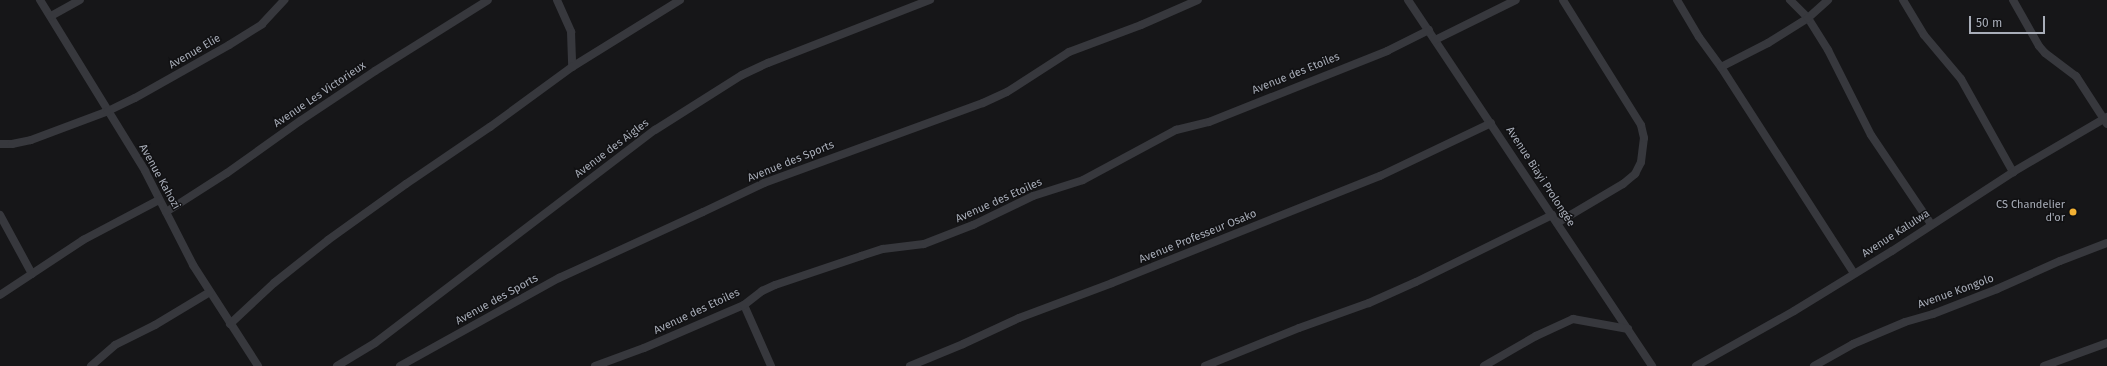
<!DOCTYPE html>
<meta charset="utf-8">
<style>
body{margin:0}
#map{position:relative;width:2107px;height:366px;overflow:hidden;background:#161618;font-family:"Fira Sans",sans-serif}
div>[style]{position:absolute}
.street>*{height:8px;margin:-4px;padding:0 4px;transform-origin:4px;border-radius:4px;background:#37383d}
.dots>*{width:11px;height:11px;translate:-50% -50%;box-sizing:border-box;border:2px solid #111113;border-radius:50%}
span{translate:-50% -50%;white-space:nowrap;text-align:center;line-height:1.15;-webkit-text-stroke:3px #111113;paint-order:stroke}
.street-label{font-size:11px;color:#a8adb8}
.poi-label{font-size:11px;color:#a8adb8}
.right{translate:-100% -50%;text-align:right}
.scale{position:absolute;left:1969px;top:16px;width:76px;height:18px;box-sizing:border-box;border:2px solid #a8adb8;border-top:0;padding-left:5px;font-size:12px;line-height:14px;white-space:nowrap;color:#a8adb8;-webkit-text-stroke:3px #111113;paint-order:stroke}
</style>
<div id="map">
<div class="street">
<i style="left:40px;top:0;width:201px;rotate:58.4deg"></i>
<i style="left:145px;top:171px;width:106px;rotate:62.9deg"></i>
<i style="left:193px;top:265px;width:120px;rotate:57.2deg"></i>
<i style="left:557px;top:0;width:35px;rotate:66deg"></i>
<i style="left:571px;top:32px;width:35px;rotate:88deg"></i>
<i style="left:1408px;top:0;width:440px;rotate:56.3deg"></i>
<i style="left:1677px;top:0;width:43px;rotate:59.3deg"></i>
<i style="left:1699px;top:37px;width:37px;rotate:54deg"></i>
<i style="left:1721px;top:67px;width:245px;rotate:57.2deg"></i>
<i style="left:1790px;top:0;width:25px;rotate:45deg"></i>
<i style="left:1808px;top:18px;width:38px;rotate:58deg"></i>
<i style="left:1828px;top:50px;width:95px;rotate:63.2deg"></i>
<i style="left:1871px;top:135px;width:107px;rotate:56deg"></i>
<i style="left:1903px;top:0;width:41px;rotate:59deg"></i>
<i style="left:1924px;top:35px;width:57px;rotate:49.9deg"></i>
<i style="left:1961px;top:79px;width:107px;rotate:60.8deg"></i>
<i style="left:2013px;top:0;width:53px;rotate:60.5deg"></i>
<i style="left:2039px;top:46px;width:9px;rotate:49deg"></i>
<i style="left:2045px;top:53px;width:39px;rotate:37deg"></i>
<i style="left:2076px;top:76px;width:57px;rotate:57.1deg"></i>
<i style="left:51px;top:16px;width:33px;rotate:-29deg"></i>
<i style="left:1435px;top:40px;width:90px;rotate:-26.3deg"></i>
<i style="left:1721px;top:67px;width:53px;rotate:-27.1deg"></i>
<i style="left:1768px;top:43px;width:47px;rotate:-32deg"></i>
<i style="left:1808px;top:18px;width:27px;rotate:-42deg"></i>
<i style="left:0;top:144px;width:12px"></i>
<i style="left:12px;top:144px;width:19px;rotate:-12deg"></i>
<i style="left:31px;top:140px;width:82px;rotate:-20.6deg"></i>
<i style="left:108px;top:111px;width:30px;rotate:-26deg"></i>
<i style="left:135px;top:98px;width:108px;rotate:-29.4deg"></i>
<i style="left:229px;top:45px;width:39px;rotate:-32deg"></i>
<i style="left:262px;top:24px;width:33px;rotate:-47deg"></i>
<i style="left:166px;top:212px;width:72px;rotate:-32.6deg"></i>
<i style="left:227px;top:173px;width:90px;rotate:-35.5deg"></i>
<i style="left:300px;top:121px;width:90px;rotate:-33.7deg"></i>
<i style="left:375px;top:71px;width:133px;rotate:-32.1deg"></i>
<i style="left:0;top:215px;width:67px;rotate:61.5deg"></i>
<i style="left:1557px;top:223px;width:77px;rotate:-30.6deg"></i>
<i style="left:1623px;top:184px;width:16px;rotate:-40deg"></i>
<i style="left:1635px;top:174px;width:13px;rotate:-63deg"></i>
<i style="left:1641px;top:162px;width:24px;rotate:-83deg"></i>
<i style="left:1644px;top:138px;width:13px;rotate:-103deg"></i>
<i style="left:1641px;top:125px;width:147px;rotate:-122deg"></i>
<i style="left:0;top:295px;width:100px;rotate:-33.5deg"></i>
<i style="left:83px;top:240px;width:86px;rotate:-27.8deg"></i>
<i style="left:744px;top:305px;width:67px;rotate:66.1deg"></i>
<i style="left:230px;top:324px;width:60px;rotate:-43deg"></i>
<i style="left:274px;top:283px;width:69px;rotate:-38.5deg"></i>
<i style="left:328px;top:240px;width:96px;rotate:-35.7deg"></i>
<i style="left:406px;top:184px;width:102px;rotate:-34.2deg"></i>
<i style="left:490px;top:127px;width:102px;rotate:-36.2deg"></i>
<i style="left:572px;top:67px;width:127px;rotate:-31.8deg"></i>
<i style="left:91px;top:366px;width:32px;rotate:-41deg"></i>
<i style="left:115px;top:345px;width:45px;rotate:-26.6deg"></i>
<i style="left:155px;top:325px;width:64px;rotate:-31deg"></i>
<i style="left:337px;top:366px;width:44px;rotate:-31.2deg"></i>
<i style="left:375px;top:343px;width:352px;rotate:-37.3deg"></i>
<i style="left:655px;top:130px;width:103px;rotate:-32.3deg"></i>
<i style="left:742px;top:75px;width:29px;rotate:-25deg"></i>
<i style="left:768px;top:63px;width:174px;rotate:-21.3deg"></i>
<i style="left:400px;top:366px;width:182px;rotate:-29deg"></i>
<i style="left:559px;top:278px;width:158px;rotate:-24.6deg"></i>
<i style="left:703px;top:212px;width:68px;rotate:-25.4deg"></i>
<i style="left:764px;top:183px;width:233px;rotate:-20.1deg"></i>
<i style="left:983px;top:103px;width:26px;rotate:-25deg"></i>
<i style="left:1007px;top:92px;width:74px;rotate:-32.8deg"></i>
<i style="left:1069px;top:52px;width:77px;rotate:-20.6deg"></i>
<i style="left:1141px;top:25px;width:62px;rotate:-23.7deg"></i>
<i style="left:595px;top:366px;width:52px;rotate:-20.2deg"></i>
<i style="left:644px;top:348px;width:109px;rotate:-23.3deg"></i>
<i style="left:744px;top:305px;width:23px;rotate:-38deg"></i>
<i style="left:762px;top:291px;width:14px;rotate:-25deg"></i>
<i style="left:775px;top:285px;width:91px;rotate:-18.6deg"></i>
<i style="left:861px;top:256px;width:23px;rotate:-18deg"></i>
<i style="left:883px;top:249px;width:41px;rotate:-7deg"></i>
<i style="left:924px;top:244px;width:53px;rotate:-21.2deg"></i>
<i style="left:973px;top:225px;width:67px;rotate:-25.8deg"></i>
<i style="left:1033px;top:196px;width:52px;rotate:-17.7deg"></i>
<i style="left:1083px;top:180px;width:106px;rotate:-28.3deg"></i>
<i style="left:1176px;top:130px;width:34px;rotate:-14deg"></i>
<i style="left:1209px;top:122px;width:192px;rotate:-21.7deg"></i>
<i style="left:1387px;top:51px;width:47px;rotate:-26.6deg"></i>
<i style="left:910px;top:366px;width:57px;rotate:-22.5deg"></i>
<i style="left:963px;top:344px;width:62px;rotate:-24.9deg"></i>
<i style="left:1019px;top:318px;width:99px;rotate:-20.6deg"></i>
<i style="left:1112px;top:283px;width:289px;rotate:-21.8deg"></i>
<i style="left:1380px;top:176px;width:123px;rotate:-25.5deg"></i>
<i style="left:1205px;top:366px;width:101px;rotate:-22deg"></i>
<i style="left:1299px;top:328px;width:74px;rotate:-19.7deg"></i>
<i style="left:1369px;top:303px;width:51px;rotate:-24.1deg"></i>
<i style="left:1416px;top:282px;width:152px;rotate:-26.2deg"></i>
<i style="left:1484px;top:366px;width:60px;rotate:-30deg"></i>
<i style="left:1536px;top:336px;width:41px;rotate:-24.7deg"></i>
<i style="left:1573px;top:319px;width:56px;rotate:10.3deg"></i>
<i style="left:1696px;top:366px;width:112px;rotate:-29.3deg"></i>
<i style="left:1794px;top:311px;width:115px;rotate:-31.5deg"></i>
<i style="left:1892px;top:251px;width:145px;rotate:-33.1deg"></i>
<i style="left:2013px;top:172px;width:109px;rotate:-30.3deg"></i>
<i style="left:1814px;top:366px;width:45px;rotate:-29.4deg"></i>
<i style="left:1853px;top:344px;width:56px;rotate:-22.9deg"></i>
<i style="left:1905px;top:322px;width:29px;rotate:-16deg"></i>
<i style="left:1933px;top:314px;width:69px;rotate:-21.3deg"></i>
<i style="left:1997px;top:289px;width:69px;rotate:-24deg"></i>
<i style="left:2060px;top:261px;width:50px;rotate:-21deg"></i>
<i style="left:2044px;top:366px;width:67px;rotate:-20.1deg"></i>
</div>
<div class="dots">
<i style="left:2073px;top:212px;background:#f2b134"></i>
</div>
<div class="street-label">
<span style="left:195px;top:52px;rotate:-30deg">Avenue Elie</span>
<span style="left:1296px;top:74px;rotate:-22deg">Avenue des Etoiles</span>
<span style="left:320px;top:95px;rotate:-34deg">Avenue Les Victorieux</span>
<span style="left:612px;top:149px;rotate:-37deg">Avenue des Aigles</span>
<span style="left:791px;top:162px;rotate:-22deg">Avenue des Sports</span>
<span style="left:159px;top:177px;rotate:61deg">Avenue Kahozi</span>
<span style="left:1540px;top:177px;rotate:57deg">Avenue Biayi Prolongée</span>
<span style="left:999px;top:201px;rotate:-24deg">Avenue des Etoiles</span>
<span style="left:1896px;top:234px;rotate:-33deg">Avenue Kalulwa</span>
<span style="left:1198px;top:237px;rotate:-22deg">Avenue Professeur Osako</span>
<span style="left:1956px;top:292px;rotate:-20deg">Avenue Kongolo</span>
<span style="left:497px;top:300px;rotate:-29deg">Avenue des Sports</span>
<span style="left:697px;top:312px;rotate:-25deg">Avenue des Etoiles</span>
</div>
<div class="poi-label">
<span class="right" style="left:2065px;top:212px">CS Chandelier<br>d'or</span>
</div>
<div class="scale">50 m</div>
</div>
